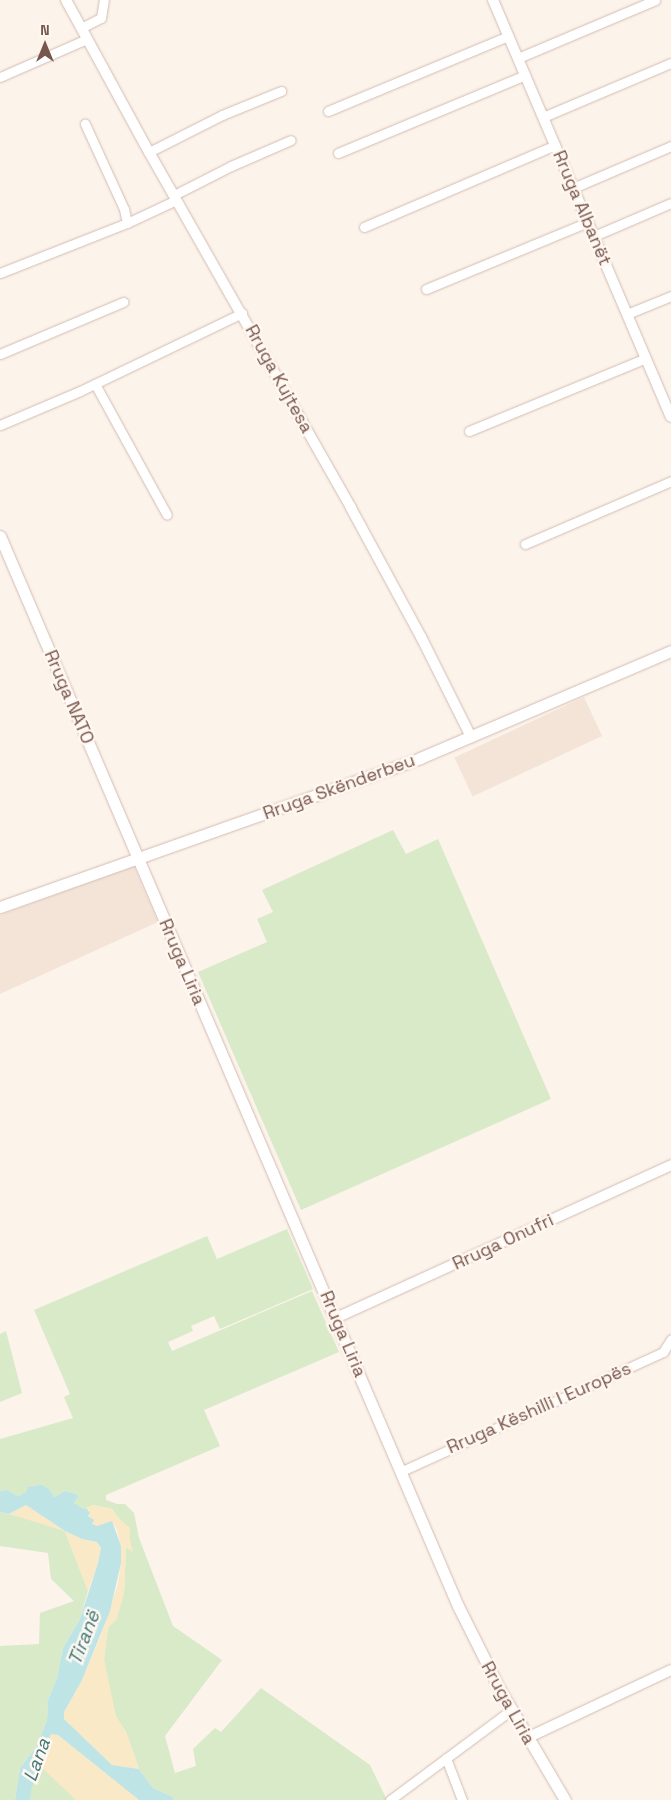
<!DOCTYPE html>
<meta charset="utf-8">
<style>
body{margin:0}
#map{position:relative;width:671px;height:1800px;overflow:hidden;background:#fcf3ea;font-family:"Space Grotesk",sans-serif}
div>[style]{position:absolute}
.residential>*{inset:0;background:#f4e4d8;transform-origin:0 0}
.green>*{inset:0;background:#d9eac8}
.sand>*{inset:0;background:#fae9c6}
.water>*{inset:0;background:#bee4e6}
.roads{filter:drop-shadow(0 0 1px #d1bcb2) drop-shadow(0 0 1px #d1bcb2)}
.minor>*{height:9px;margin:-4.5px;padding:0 4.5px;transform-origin:4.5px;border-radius:4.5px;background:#fff}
.tertiary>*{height:10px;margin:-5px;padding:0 5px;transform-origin:5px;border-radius:5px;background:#fff}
.secondary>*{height:11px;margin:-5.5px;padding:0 5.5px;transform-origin:5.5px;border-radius:5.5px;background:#fff}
span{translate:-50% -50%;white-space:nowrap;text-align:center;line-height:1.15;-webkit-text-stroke:5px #fff7f0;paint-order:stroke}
.street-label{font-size:18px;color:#77574d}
.water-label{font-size:19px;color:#40787b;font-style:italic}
.north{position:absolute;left:20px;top:20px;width:50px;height:50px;-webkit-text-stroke:4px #fff7f0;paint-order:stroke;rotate:0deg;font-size:14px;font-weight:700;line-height:20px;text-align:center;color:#77574d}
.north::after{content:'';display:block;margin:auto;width:18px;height:22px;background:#77574d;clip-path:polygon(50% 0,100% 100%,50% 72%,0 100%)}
</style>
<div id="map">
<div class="residential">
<i style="left:584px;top:697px;width:43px;height:143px;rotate:65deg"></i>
<i style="clip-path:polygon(134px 866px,158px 922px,0 994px,0 915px)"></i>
</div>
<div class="green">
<i style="clip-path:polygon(393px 830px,406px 854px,438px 839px,551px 1099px,301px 1210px,198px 972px,267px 942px,257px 919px,273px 912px,262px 890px)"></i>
<i style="clip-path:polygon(287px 1229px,313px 1289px,220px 1329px,214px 1316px,191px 1326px,193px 1331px,168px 1342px,172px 1351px,312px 1291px,339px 1352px,204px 1410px,220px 1446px,106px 1495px,106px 1500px,117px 1504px,125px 1504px,134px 1513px,139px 1538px,173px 1626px,222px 1660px,165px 1736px,175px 1773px,196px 1766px,193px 1749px,215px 1728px,221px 1732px,261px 1688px,370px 1765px,387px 1800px,174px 1800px,173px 1797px,153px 1788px,139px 1769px,126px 1732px,116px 1717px,105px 1671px,104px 1659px,108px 1627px,116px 1620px,124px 1593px,126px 1547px,132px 1551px,130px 1541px,130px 1529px,120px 1520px,112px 1509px,93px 1505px,84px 1509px,74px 1503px,78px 1497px,77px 1494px,65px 1491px,54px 1497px,50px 1490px,26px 1492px,18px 1496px,7px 1490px,0 1491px,0 1439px,73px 1418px,64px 1397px,70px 1394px,34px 1310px,207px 1236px,217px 1259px)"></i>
<i style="clip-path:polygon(6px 1331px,22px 1393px,0 1402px,0 1334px)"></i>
<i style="clip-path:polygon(0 1512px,31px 1519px,65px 1531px,88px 1591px,80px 1619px,63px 1648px,57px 1678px,48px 1700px,47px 1720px,36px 1747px,20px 1768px,15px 1800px,0 1800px,0 1646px,39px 1644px,40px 1613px,74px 1601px,51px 1579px,48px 1553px,0 1546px)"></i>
<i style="clip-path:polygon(39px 1765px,61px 1784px,76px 1800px,30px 1800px,31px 1786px)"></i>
</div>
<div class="sand">
<i style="clip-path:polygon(26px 1505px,65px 1531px,82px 1539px,97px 1542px,101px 1548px,98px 1563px,88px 1591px,65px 1531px,9px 1514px)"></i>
<i style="clip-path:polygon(93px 1505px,112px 1509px,120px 1520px,130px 1528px,130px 1541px,133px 1552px,126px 1547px,124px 1593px,116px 1620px,108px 1627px,104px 1659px,116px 1717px,126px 1732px,139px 1769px,112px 1765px,64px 1719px,64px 1712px,82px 1680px,101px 1635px,118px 1584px,121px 1563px,121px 1546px,117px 1530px,113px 1523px,97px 1526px,92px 1524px,86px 1508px)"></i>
<i style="clip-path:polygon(51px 1733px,58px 1735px,139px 1800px,76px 1800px,39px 1765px)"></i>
</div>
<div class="water">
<i style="clip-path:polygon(42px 1485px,50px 1490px,54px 1497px,65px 1491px,77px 1494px,78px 1497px,74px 1503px,84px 1509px,86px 1508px,90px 1513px,88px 1516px,94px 1520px,92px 1524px,97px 1526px,112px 1521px,121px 1546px,121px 1563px,110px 1611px,82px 1680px,64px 1712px,64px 1719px,112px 1765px,139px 1769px,153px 1788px,173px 1797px,174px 1800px,139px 1800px,58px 1735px,51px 1734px,32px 1786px,30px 1800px,15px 1800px,20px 1768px,36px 1747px,47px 1720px,48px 1700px,57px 1678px,63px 1648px,80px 1619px,98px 1563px,101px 1548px,97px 1542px,82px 1539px,65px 1531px,26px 1505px,9px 1514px,0 1512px,0 1491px,7px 1490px,18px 1496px,26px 1492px,28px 1487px)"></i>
</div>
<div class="roads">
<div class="minor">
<i style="left:81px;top:28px;width:22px;rotate:-27deg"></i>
<i style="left:101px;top:18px;width:18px;rotate:-81deg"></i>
<i style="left:518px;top:58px;width:149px;rotate:-22.9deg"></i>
<i style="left:0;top:77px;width:95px;rotate:-23.6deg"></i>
<i style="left:328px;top:111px;width:195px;rotate:-22.6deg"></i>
<i style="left:543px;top:117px;width:139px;rotate:-22.9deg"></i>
<i style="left:149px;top:152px;width:82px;rotate:-26.9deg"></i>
<i style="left:222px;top:115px;width:64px;rotate:-22.1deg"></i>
<i style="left:338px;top:153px;width:203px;rotate:-22.6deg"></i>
<i style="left:573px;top:188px;width:107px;rotate:-23.2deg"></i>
<i style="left:174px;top:195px;width:64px;rotate:-27deg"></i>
<i style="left:231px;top:166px;width:65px;rotate:-23.4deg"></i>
<i style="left:127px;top:223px;width:54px;rotate:-25.1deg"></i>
<i style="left:364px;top:227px;width:208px;rotate:-23.2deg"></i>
<i style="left:594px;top:236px;width:84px;rotate:-23.2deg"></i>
<i style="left:0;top:273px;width:136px;rotate:-21.5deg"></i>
<i style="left:127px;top:223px;width:14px;rotate:-102deg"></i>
<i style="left:124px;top:209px;width:94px;rotate:-114.6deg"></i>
<i style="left:426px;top:289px;width:175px;rotate:-22.5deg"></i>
<i style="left:627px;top:314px;width:48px;rotate:-22.2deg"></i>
<i style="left:0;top:354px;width:134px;rotate:-22.9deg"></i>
<i style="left:95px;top:384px;width:149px;rotate:61.2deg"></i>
<i style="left:0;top:425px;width:87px;rotate:-23deg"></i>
<i style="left:80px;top:391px;width:180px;rotate:-25.7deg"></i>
<i style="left:469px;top:431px;width:191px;rotate:-22.4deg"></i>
<i style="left:525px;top:544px;width:159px;rotate:-23.3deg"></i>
<i style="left:402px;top:1471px;width:287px;rotate:-24.5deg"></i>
<i style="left:663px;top:1352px;width:15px;rotate:-58deg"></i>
<i style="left:446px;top:1758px;width:45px;rotate:69.1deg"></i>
<i style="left:390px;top:1800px;width:151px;rotate:-36.6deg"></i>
</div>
<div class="tertiary">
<i style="left:66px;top:0;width:173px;rotate:61.4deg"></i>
<i style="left:149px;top:152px;width:409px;rotate:60.4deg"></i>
<i style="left:351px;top:508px;width:147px;rotate:61.5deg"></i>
<i style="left:421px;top:637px;width:112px;rotate:63.4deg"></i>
<i style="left:493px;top:0;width:453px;rotate:66.9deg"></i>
<i style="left:336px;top:1318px;width:368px;rotate:-24.5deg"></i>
<i style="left:527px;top:1738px;width:159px;rotate:-25.3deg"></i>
</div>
<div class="secondary">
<i style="left:0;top:536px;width:1164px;rotate:66.83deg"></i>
<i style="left:458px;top:1606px;width:92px;rotate:63.4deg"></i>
<i style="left:499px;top:1688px;width:130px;rotate:59.5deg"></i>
<i style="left:0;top:907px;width:446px;rotate:-19.5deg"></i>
<i style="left:420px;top:758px;width:273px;rotate:-23.1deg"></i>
</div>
</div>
<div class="street-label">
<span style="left:582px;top:208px;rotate:67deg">Rruga Albanët</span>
<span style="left:279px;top:379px;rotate:61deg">Rruga Kujtesa</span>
<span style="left:69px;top:697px;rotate:67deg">Rruga NATO</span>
<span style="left:339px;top:787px;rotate:-20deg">Rruga Skënderbeu</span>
<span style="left:182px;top:962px;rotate:67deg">Rruga Liria</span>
<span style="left:503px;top:1242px;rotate:-25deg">Rruga Onufri</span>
<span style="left:343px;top:1334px;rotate:67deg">Rruga Liria</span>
<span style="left:539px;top:1408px;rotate:-24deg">Rruga Këshilli I Europës</span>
<span style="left:508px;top:1703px;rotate:61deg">Rruga Liria</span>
</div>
<div class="water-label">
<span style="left:84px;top:1638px;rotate:-69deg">Tiranë</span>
<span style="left:37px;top:1760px;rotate:-70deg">Lana</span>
</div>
<div class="north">N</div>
</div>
